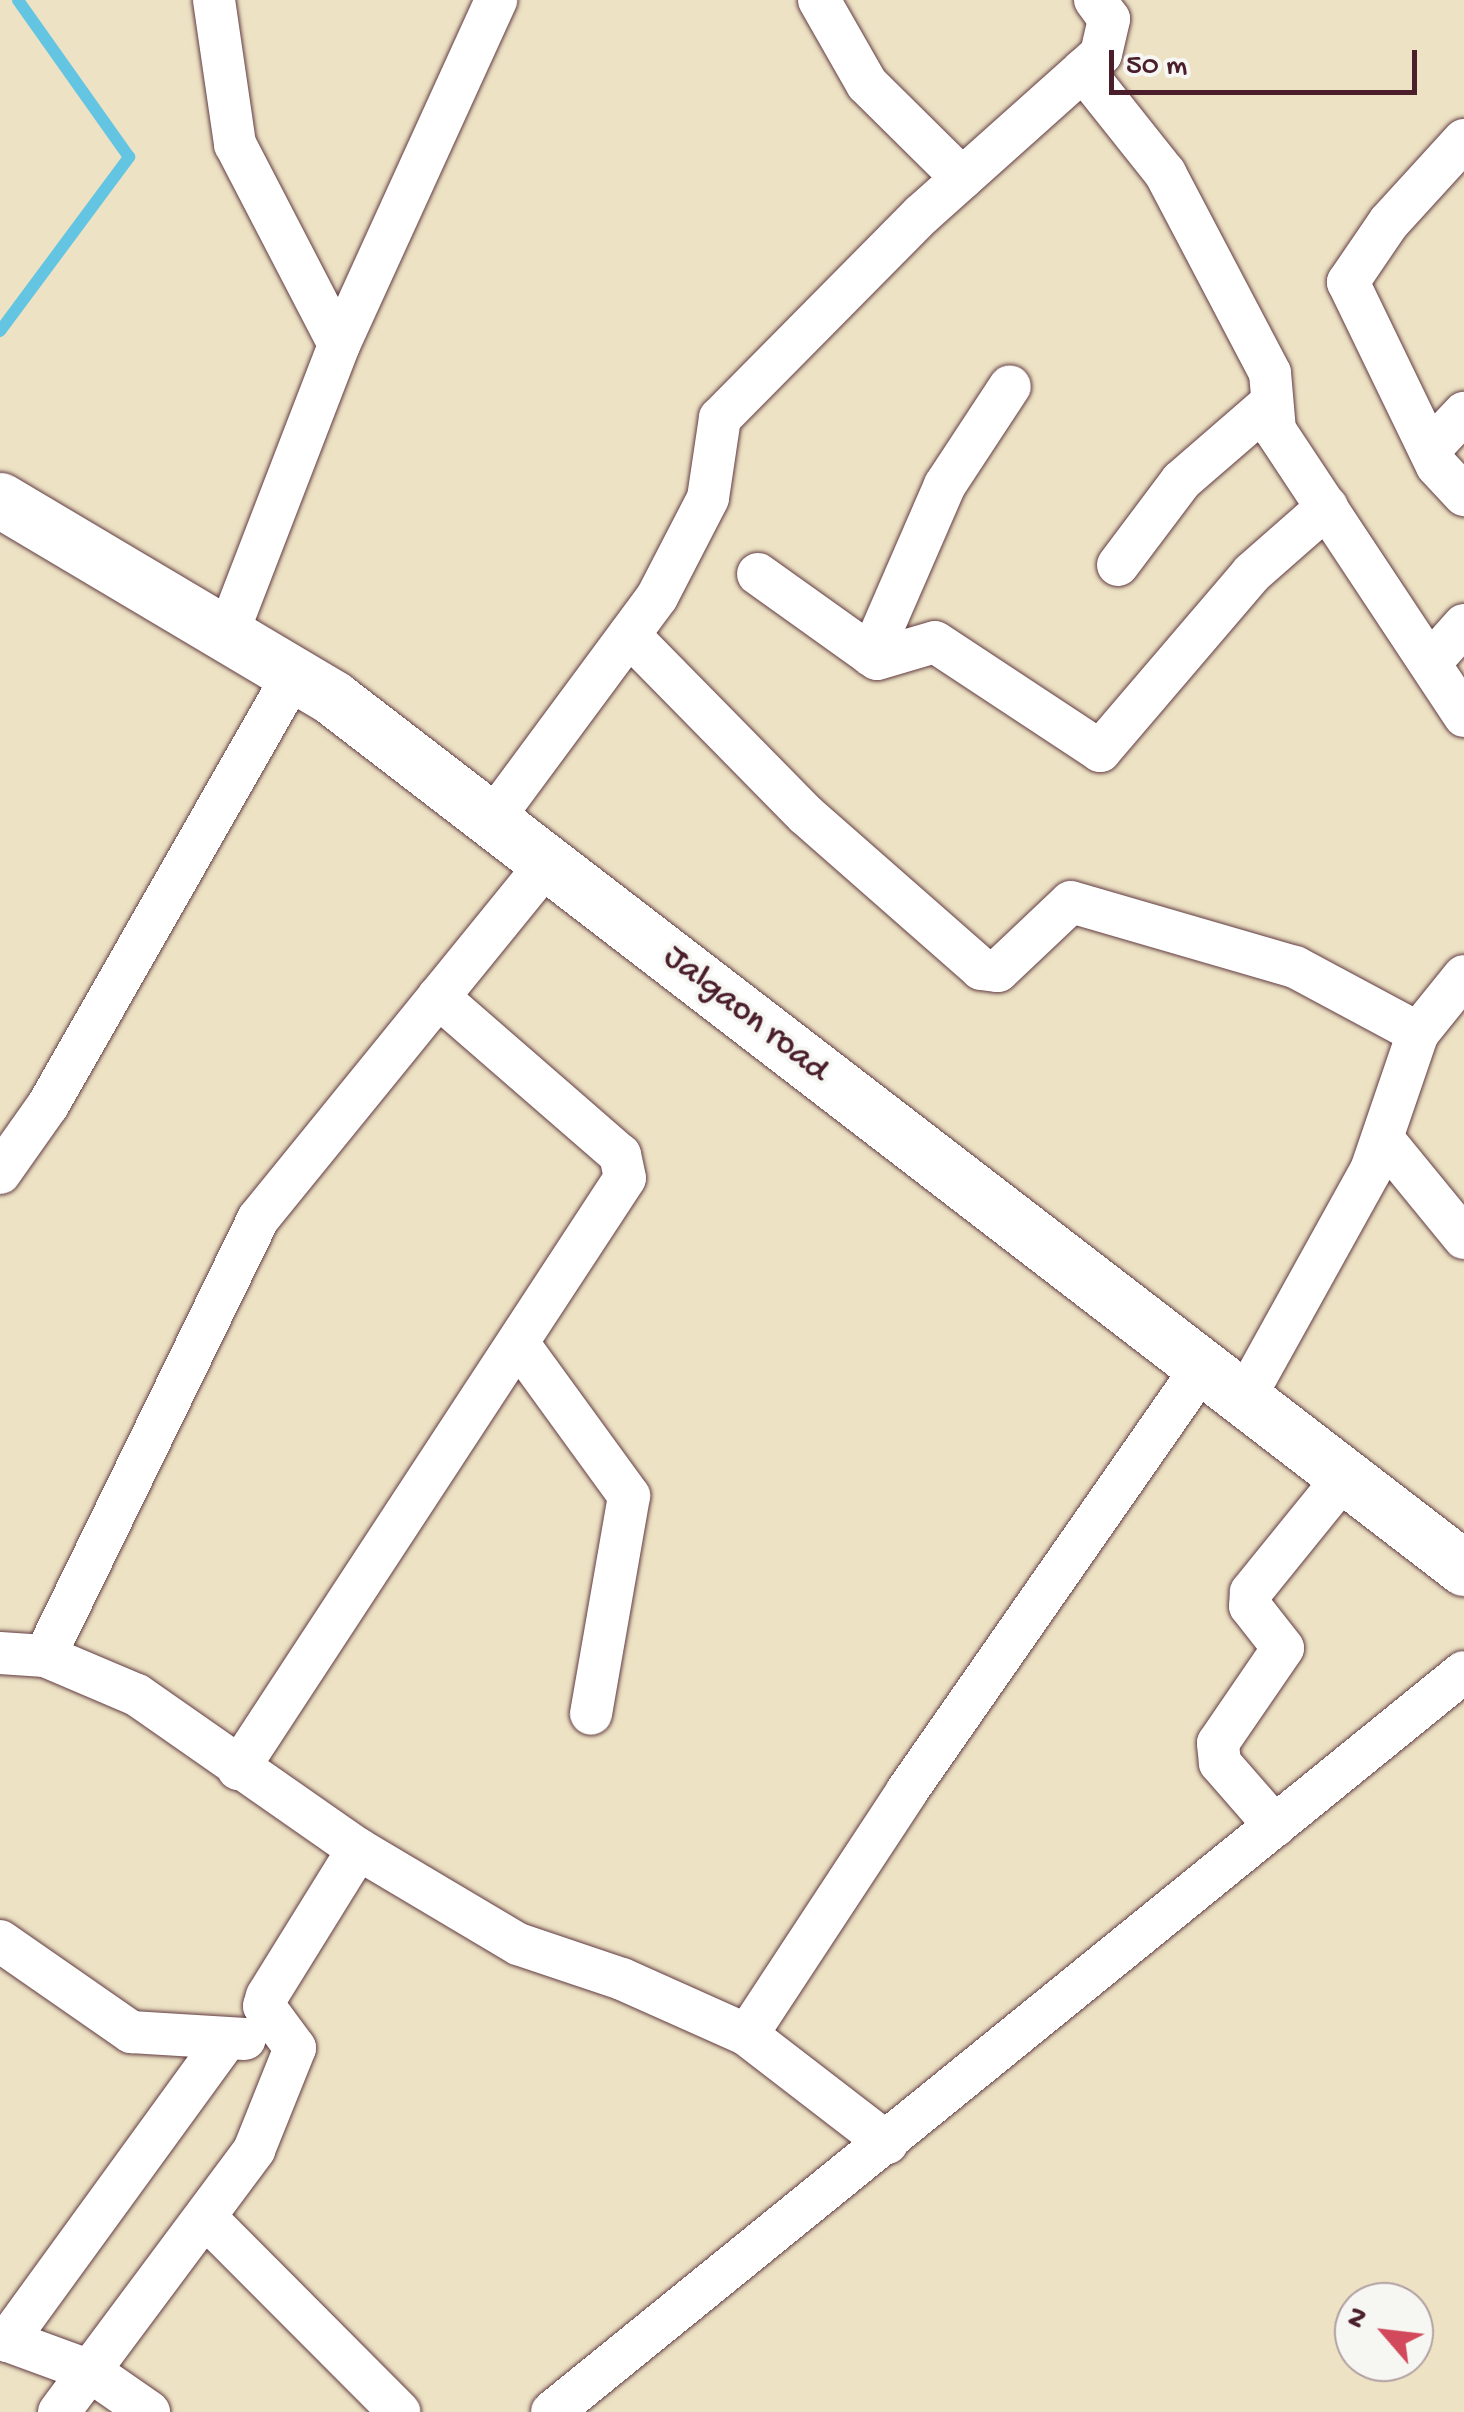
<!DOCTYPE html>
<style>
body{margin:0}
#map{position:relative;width:1464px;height:2412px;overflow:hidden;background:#ede2c4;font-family:"Gochi Hand",sans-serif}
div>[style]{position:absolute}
.stream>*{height:12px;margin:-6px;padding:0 6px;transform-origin:6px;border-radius:6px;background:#63c5e1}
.roads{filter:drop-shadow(0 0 2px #623c42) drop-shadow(0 0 2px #623c42)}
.minor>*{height:42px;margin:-21px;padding:0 21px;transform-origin:21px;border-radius:21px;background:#fff}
.highway>*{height:55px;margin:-27.5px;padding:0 27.5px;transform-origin:27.5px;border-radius:27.5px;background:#fff}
span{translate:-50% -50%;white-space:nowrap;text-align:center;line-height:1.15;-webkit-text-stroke:8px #f6f6f2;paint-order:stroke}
.street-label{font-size:35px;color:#4a1f2b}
.north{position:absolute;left:1334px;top:2282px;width:100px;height:100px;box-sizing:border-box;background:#f6f6f2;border:2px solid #b1a0a2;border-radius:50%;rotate:298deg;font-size:28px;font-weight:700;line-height:40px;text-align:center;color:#4a1f2b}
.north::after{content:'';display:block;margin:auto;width:35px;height:45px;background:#d1495b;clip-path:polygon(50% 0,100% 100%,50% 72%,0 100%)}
.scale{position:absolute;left:1109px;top:50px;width:308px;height:45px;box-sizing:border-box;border:5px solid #4a1f2b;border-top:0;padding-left:12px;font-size:30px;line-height:35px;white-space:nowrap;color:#4a1f2b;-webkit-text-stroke:8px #f6f6f2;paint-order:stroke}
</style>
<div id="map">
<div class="stream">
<i style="left:0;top:331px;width:217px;rotate:-53.4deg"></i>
<i style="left:129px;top:157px;width:192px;rotate:-125.3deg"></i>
</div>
<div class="roads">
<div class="minor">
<i style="left:214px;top:0;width:146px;rotate:81.7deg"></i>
<i style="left:235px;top:144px;width:226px;rotate:62.6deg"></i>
<i style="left:339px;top:345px;width:311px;rotate:111.1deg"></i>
<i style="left:819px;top:0;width:97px;rotate:60.3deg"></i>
<i style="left:867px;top:84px;width:134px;rotate:44.7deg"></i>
<i style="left:1083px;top:70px;width:132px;rotate:51.5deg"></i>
<i style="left:1165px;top:173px;width:226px;rotate:62.3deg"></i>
<i style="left:1270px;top:373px;width:57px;rotate:85deg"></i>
<i style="left:1275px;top:430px;width:343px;rotate:56.5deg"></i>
<i style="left:1464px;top:140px;width:111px;rotate:132.4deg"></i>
<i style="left:1389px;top:222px;width:73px;rotate:124.3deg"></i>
<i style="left:1348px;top:282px;width:204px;rotate:64.2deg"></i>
<i style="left:1437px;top:466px;width:40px;rotate:47deg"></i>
<i style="left:339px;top:345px;width:379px;rotate:-65.5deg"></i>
<i style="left:1430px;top:449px;width:50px;rotate:-46.6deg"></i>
<i style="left:1118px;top:565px;width:105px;rotate:-53.1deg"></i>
<i style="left:1181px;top:481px;width:119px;rotate:-40.9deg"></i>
<i style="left:758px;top:574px;width:146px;rotate:35.5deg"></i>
<i style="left:877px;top:659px;width:60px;rotate:-16.3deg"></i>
<i style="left:935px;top:642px;width:198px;rotate:33.4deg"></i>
<i style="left:1100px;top:751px;width:234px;rotate:-49.5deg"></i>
<i style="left:1252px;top:573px;width:100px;rotate:-41.3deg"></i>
<i style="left:629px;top:635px;width:252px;rotate:45.5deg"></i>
<i style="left:806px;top:815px;width:233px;rotate:41.3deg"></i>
<i style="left:981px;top:969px;width:17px;rotate:7deg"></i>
<i style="left:998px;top:971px;width:100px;rotate:-43.4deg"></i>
<i style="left:1071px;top:902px;width:233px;rotate:16.2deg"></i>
<i style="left:1295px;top:967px;width:140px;rotate:28.2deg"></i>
<i style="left:871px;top:655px;width:185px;rotate:-66.5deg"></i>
<i style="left:945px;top:485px;width:118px;rotate:-56.7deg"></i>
<i style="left:1430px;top:663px;width:51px;rotate:-48.2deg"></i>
<i style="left:492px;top:820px;width:277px;rotate:-53.5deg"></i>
<i style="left:657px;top:597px;width:111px;rotate:-62.7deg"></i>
<i style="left:708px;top:498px;width:81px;rotate:-81.5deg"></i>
<i style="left:720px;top:418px;width:286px;rotate:-45.3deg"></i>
<i style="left:921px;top:215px;width:241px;rotate:-41.8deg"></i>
<i style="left:1101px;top:54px;width:36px;rotate:-77deg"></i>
<i style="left:1109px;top:19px;width:24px;rotate:-126deg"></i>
<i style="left:1383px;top:1139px;width:128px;rotate:50.7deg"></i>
<i style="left:0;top:1173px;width:83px;rotate:-54.8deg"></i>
<i style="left:48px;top:1105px;width:496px;rotate:-60.3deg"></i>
<i style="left:518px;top:1343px;width:189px;rotate:54deg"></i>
<i style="left:629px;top:1496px;width:221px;rotate:99.9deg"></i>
<i style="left:1244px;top:1399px;width:262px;rotate:-61deg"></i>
<i style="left:1371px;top:1170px;width:145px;rotate:-71.1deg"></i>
<i style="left:1418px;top:1033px;width:73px;rotate:-51.1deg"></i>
<i style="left:0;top:1653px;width:45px;rotate:3.8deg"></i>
<i style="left:45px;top:1656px;width:100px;rotate:23deg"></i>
<i style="left:137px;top:1695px;width:269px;rotate:34.9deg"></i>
<i style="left:358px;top:1849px;width:186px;rotate:30.7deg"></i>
<i style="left:518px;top:1944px;width:110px;rotate:18.6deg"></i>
<i style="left:622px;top:1979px;width:137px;rotate:24.1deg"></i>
<i style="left:747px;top:2035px;width:177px;rotate:37.6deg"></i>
<i style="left:45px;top:1656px;width:486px;rotate:-64deg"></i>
<i style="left:258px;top:1219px;width:459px;rotate:-50.9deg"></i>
<i style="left:238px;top:1769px;width:706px;rotate:-56.78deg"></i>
<i style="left:625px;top:1178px;width:24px;rotate:-102deg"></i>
<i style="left:620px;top:1155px;width:241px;rotate:-139deg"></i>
<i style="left:1275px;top:1826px;width:84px;rotate:-131.1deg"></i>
<i style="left:1220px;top:1763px;width:20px;rotate:-96deg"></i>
<i style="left:1218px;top:1743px;width:115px;rotate:-55.6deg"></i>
<i style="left:1283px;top:1648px;width:53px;rotate:-128.2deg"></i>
<i style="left:1250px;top:1606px;width:14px;rotate:-86deg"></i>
<i style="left:1251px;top:1592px;width:149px;rotate:-51deg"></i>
<i style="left:0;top:1941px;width:160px;rotate:34.8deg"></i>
<i style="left:131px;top:2032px;width:114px;rotate:3.5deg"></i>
<i style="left:747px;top:2035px;width:292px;rotate:-56.7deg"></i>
<i style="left:907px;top:1791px;width:518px;rotate:-55.14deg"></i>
<i style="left:206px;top:2218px;width:274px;rotate:45.1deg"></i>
<i style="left:0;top:2338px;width:96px;rotate:20.1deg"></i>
<i style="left:90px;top:2371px;width:72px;rotate:34.8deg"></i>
<i style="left:7px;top:2341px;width:372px;rotate:-54deg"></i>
<i style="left:59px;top:2412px;width:327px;rotate:-53.3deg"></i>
<i style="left:254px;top:2150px;width:110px;rotate:-68.1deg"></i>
<i style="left:295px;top:2048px;width:52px;rotate:-126.4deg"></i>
<i style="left:264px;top:2006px;width:10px;rotate:-73deg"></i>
<i style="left:267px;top:1996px;width:173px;rotate:-58.2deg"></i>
<i style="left:552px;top:2412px;width:1174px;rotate:-39.06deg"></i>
</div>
<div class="highway">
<i style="left:0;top:500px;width:387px;rotate:30.7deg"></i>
<i style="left:333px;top:698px;width:1427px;rotate:37.57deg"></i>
</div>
</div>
<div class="street-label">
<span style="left:745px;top:1015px;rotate:38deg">Jalgaon road</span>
</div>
<div class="north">N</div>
<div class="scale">50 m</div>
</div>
